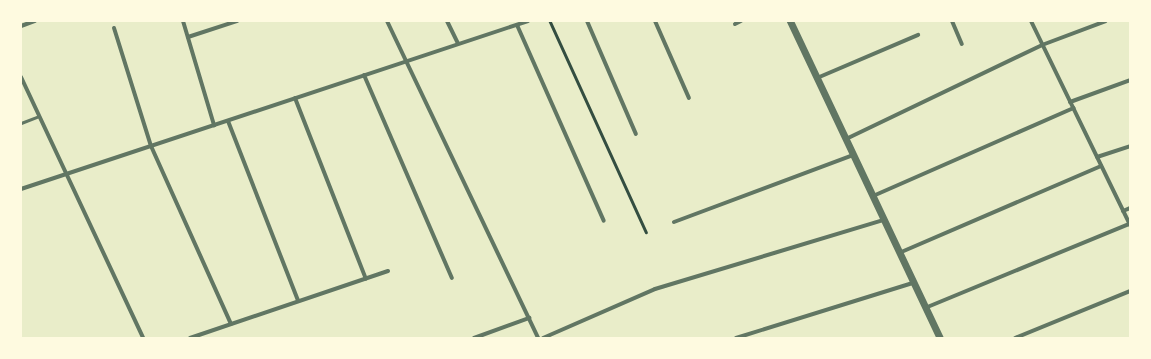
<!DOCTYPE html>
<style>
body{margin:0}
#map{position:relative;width:1151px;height:359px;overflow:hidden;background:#e9edc9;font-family:"DM Sans",sans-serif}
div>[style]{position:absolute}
.path>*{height:2.5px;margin:-1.25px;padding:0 1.25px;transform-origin:1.25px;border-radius:1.25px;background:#344e41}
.service>*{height:3px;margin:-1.5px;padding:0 1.5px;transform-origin:1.5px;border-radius:1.5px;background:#617663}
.minor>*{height:4px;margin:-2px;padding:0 2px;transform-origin:2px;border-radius:2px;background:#617663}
.tertiary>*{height:7px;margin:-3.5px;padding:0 3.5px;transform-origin:3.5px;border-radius:3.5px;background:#617663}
span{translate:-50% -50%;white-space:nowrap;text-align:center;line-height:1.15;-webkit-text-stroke:3px #fefae0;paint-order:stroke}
.frame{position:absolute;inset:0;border:22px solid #fefae0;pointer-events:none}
</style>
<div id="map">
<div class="path">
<i style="left:550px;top:21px;width:232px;rotate:65.5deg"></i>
</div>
<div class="service">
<i style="left:21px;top:123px;width:19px;rotate:-21deg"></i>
</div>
<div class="minor">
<i style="left:183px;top:21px;width:109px;rotate:73.4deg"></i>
<i style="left:387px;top:21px;width:351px;rotate:64.5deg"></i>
<i style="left:447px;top:21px;width:25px;rotate:64deg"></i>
<i style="left:587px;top:21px;width:123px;rotate:66.6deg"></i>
<i style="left:655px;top:21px;width:84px;rotate:66.2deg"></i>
<i style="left:952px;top:21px;width:25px;rotate:67deg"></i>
<i style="left:1031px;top:21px;width:227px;rotate:64.1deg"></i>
<i style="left:735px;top:24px;width:7px;rotate:-27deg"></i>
<i style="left:517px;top:25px;width:214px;rotate:66.1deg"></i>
<i style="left:21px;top:26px;width:15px;rotate:-20deg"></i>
<i style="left:114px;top:28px;width:124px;rotate:72.6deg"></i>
<i style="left:151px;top:146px;width:195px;rotate:65.8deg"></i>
<i style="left:188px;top:37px;width:52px;rotate:-18.1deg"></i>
<i style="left:364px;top:75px;width:221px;rotate:66.6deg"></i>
<i style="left:21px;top:77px;width:288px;rotate:64.9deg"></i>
<i style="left:817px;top:78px;width:110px;rotate:-23.1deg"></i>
<i style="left:295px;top:98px;width:194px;rotate:68.6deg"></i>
<i style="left:1070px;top:102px;width:64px;rotate:-20.1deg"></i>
<i style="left:228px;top:121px;width:193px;rotate:68.7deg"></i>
<i style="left:846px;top:139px;width:217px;rotate:-25.6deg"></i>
<i style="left:1042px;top:45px;width:68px;rotate:-20.6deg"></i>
<i style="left:1097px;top:157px;width:35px;rotate:-18deg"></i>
<i style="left:21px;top:189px;width:534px;rotate:-18.33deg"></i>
<i style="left:873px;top:196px;width:219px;rotate:-23.7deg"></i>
<i style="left:1123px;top:211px;width:8px;rotate:-23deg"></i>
<i style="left:674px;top:222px;width:191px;rotate:-20.5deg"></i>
<i style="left:899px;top:253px;width:220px;rotate:-23.3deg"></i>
<i style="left:925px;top:308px;width:221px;rotate:-22.4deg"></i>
<i style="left:190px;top:338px;width:209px;rotate:-18.7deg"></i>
<i style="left:474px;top:338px;width:59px;rotate:-20deg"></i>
<i style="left:543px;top:338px;width:122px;rotate:-23.6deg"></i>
<i style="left:655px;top:289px;width:239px;rotate:-16.8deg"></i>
<i style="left:736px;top:338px;width:185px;rotate:-17.3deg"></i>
<i style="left:1015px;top:338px;width:124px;rotate:-22.2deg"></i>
</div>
<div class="tertiary">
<i style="left:790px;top:21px;width:351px;rotate:64.7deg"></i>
</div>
<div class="frame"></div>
</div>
